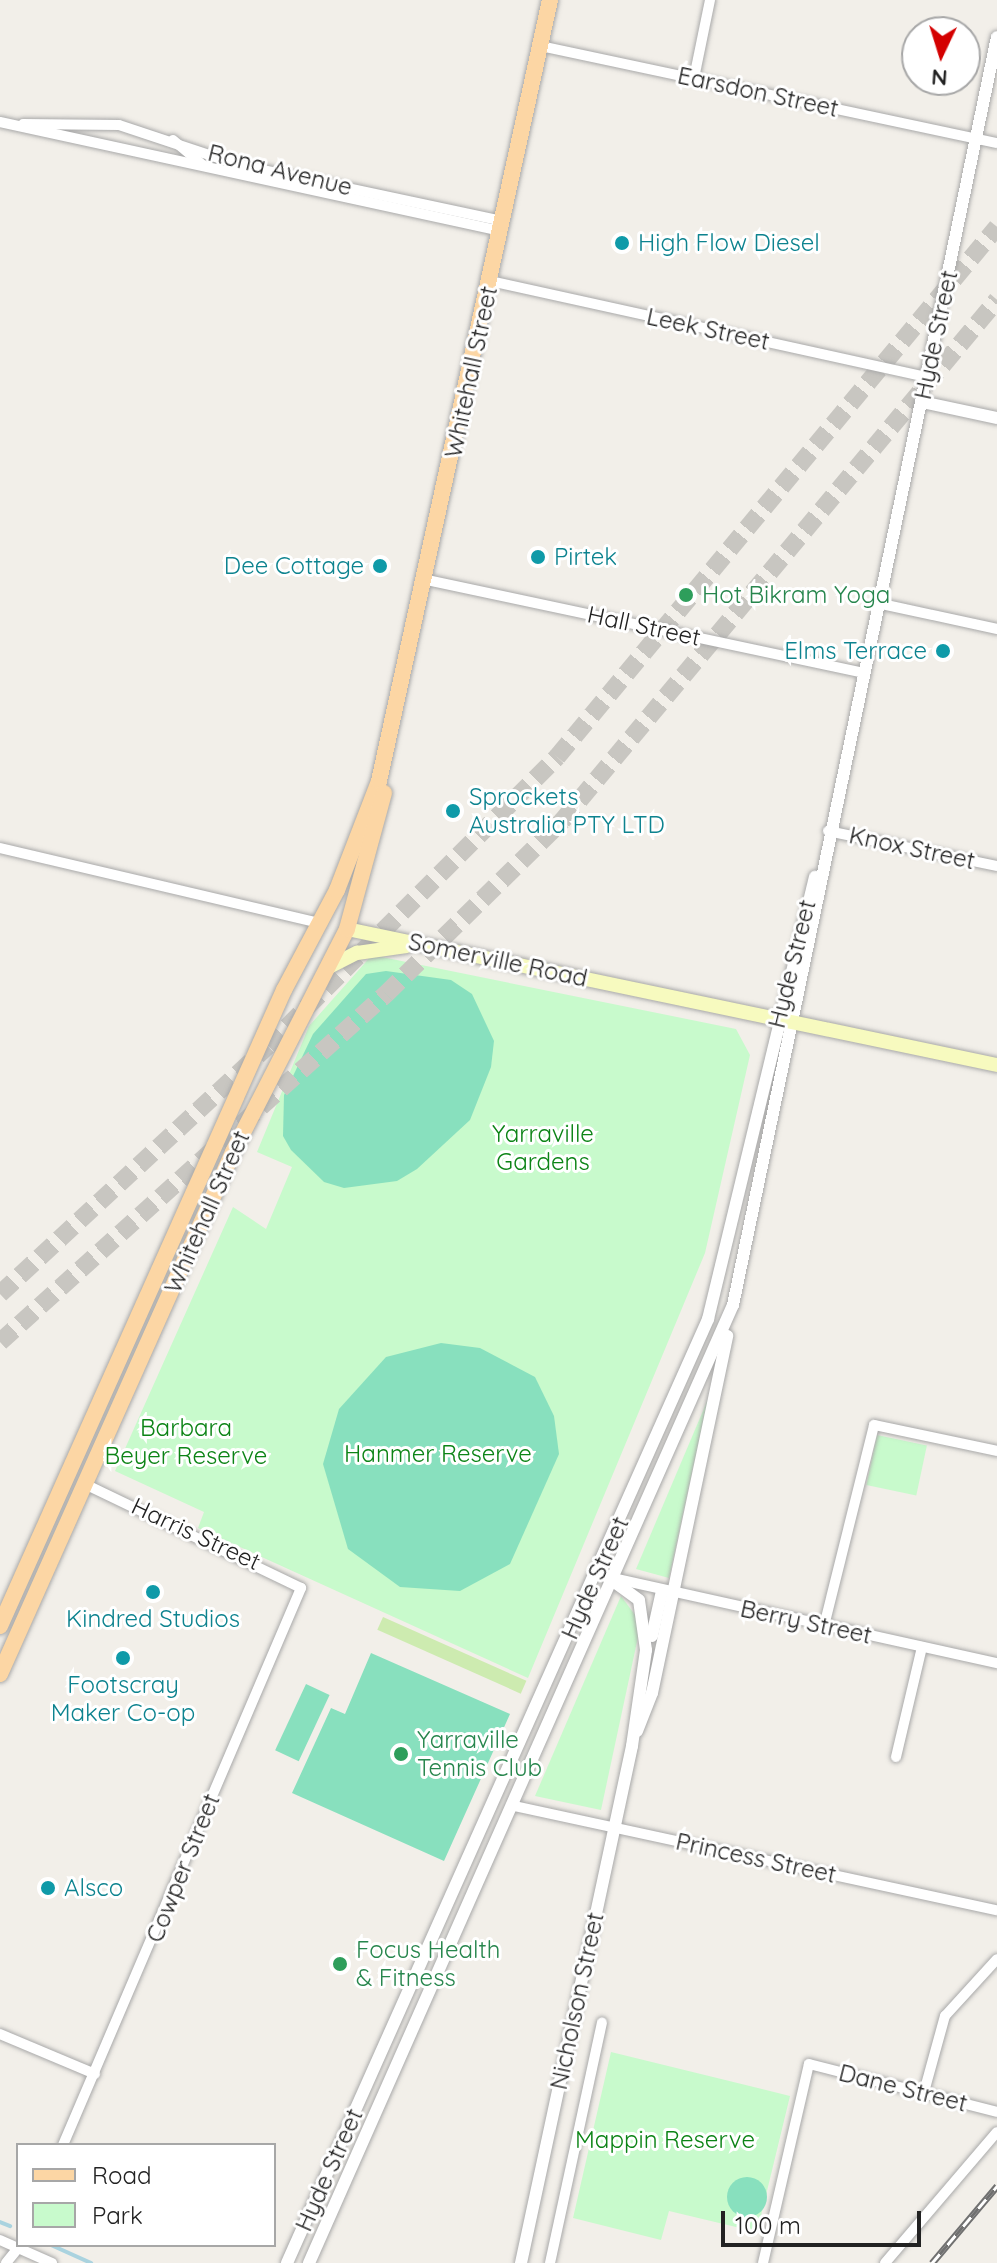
<!DOCTYPE html>
<style>
body{margin:0}
#map{position:relative;width:997px;height:2263px;overflow:hidden;background:#f2efe9;font-family:Quicksand,sans-serif}
div>[style]{position:absolute}
.grass>*{inset:0;background:#cdebb0;transform-origin:0 0}
.park>*{inset:0;background:#c8facc;transform-origin:0 0}
.pitch>*{inset:0;background:#88e0be;transform-origin:0 0}
.round{border-radius:50%}
.stream>*{height:4px;margin:-2px;padding:0 2px;transform-origin:2px;border-radius:2px;background:#aad3df}
.motorway-tunnel>*{height:18px;margin-top:-9px;transform-origin:0;background:repeating-linear-gradient(90deg,#c8c6c1 0 18px,transparent 0 27px)}
.roads{filter:drop-shadow(0 0 2px #a9a9a9) drop-shadow(0 0 2px #a9a9a9)}
.minor>*{height:10px;margin:-5px;padding:0 5px;transform-origin:5px;border-radius:5px;background:#fff}
.tertiary>*{height:12px;margin:-6px;padding:0 6px;transform-origin:6px;border-radius:6px;background:#fff}
.secondary>*{height:14px;margin:-7px;padding:0 7px;transform-origin:7px;border-radius:7px;background:#f7fabf}
.primary>*{height:16px;margin:-8px;padding:0 8px;transform-origin:8px;border-radius:8px;background:#fcd6a4}
.rail>*{height:7px;margin-top:-3.5px;transform-origin:0;background:repeating-linear-gradient(90deg,#fff 0 12px,#707070 0 24px);box-sizing:border-box;border-block:2px solid #707070}
.dots>*{width:22px;height:22px;translate:-50% -50%;box-sizing:border-box;border:4px solid #fff;border-radius:50%}
span{translate:-50% -50%;white-space:nowrap;text-align:center;line-height:1.15;-webkit-text-stroke:6px #fff;paint-order:stroke}
.street-label{font-size:24px;color:#222}
.culture-label{font-size:24px;color:#0d838f}
.left{translate:0 -50%;text-align:left}
.right{translate:-100% -50%;text-align:right}
.leisure-label{font-size:24px;color:#27864d}
.park-label{font-size:24px;color:#0c8416}
.legend{position:absolute;left:16px;top:2143px;width:260px;height:104px;box-sizing:border-box;background:#fff;border:2px solid #a7a7a7;margin:0;padding:10px 14px;list-style:none;font-size:24px;color:#222}
.legend li{display:flex;align-items:center;gap:16px;height:40px}
.legend b{width:40px;border:2px solid #a7a7a7}
.north{position:absolute;left:901px;top:16px;width:80px;height:80px;box-sizing:border-box;background:#fff;border:2px solid #a7a7a7;border-radius:50%;rotate:184deg;font-size:22px;font-weight:700;line-height:32px;text-align:center;color:#222}
.north::after{content:'';display:block;margin:auto;width:28px;height:36px;background:#d40000;clip-path:polygon(50% 0,100% 100%,50% 72%,0 100%)}
.scale{position:absolute;left:721px;top:2211px;width:200px;height:36px;box-sizing:border-box;border:4px solid #222;border-top:0;padding-left:10px;font-size:24px;line-height:28px;white-space:nowrap;color:#222;-webkit-text-stroke:6px #fff;paint-order:stroke}
</style>
<div id="map">
<div class="grass">
<i style="left:383px;top:1617px;width:157px;height:14px;rotate:24deg"></i>
</div>
<div class="park">
<i style="clip-path:polygon(372px 955px,736px 1029px,750px 1055px,705px 1253px,528px 1678px,198px 1528px,204px 1512px,115px 1471px,233px 1207px,266px 1229px,292px 1167px,257px 1152px,309px 1026px)"></i>
<i style="clip-path:polygon(708px 1399px,669px 1578px,636px 1569px)"></i>
<i style="left:877px;top:1435px;width:51px;height:51px;rotate:12deg"></i>
<i style="clip-path:polygon(621px 1596px,641px 1623px,601px 1810px,535px 1796px)"></i>
<i style="clip-path:polygon(611px 2052px,790px 2096px,757px 2232px,669px 2211px,661px 2240px,573px 2218px)"></i>
</div>
<div class="pitch">
<i style="clip-path:polygon(386px 971px,451px 980px,472px 994px,494px 1041px,491px 1067px,470px 1120px,417px 1169px,397px 1181px,344px 1188px,324px 1182px,291px 1150px,283px 1136px,284px 1095px,313px 1034px,366px 974px)"></i>
<i style="clip-path:polygon(441px 1343px,480px 1348px,535px 1377px,554px 1416px,559px 1454px,510px 1564px,460px 1591px,400px 1587px,348px 1549px,323px 1464px,339px 1409px,386px 1357px)"></i>
<i style="clip-path:polygon(371px 1653px,510px 1714px,444px 1861px,292px 1793px,331px 1708px,345px 1714px)"></i>
<i style="left:306px;top:1684px;width:26px;height:73px;rotate:25deg"></i>
<i class="round" style="left:727px;top:2177px;width:40px;height:40px"></i>
</div>
<div class="stream">
<i style="left:0;top:2222px;width:11px;rotate:22deg"></i>
<i style="left:51px;top:2245px;width:44px;rotate:24.2deg"></i>
</div>
<div class="motorway-tunnel">
<i style="left:0;top:1294px;width:365px;rotate:-42.8deg"></i>
<i style="left:268px;top:1046px;width:409px;rotate:-45deg"></i>
<i style="left:557px;top:757px;width:689px;rotate:-50.3deg"></i>
<i style="left:0;top:1342px;width:520px;rotate:-42.04deg"></i>
<i style="left:386px;top:994px;width:247px;rotate:-44.5deg"></i>
<i style="left:562px;top:821px;width:679px;rotate:-50.14deg"></i>
</div>
<div class="roads">
<div class="minor">
<i style="left:540px;top:46px;width:467px;rotate:12deg"></i>
<i style="left:694px;top:78px;width:80px;rotate:-78.4deg"></i>
<i style="left:0;top:122px;width:513px;rotate:12.27deg"></i>
<i style="left:23px;top:124px;width:96px;rotate:0.6deg"></i>
<i style="left:119px;top:125px;width:126px;rotate:18.4deg"></i>
<i style="left:239px;top:165px;width:270px;rotate:12deg"></i>
<i style="left:173px;top:140px;width:39px;rotate:40deg"></i>
<i style="left:490px;top:281px;width:447px;rotate:12.4deg"></i>
<i style="left:427px;top:580px;width:444px;rotate:12deg"></i>
<i style="left:877px;top:603px;width:123px;rotate:12.2deg"></i>
<i style="left:828px;top:831px;width:173px;rotate:11.7deg"></i>
<i style="left:0;top:848px;width:329px;rotate:13.2deg"></i>
<i style="left:617px;top:1579px;width:389px;rotate:12.5deg"></i>
<i style="left:824px;top:1626px;width:207px;rotate:-76deg"></i>
<i style="left:874px;top:1425px;width:126px;rotate:11.9deg"></i>
<i style="left:896px;top:1757px;width:113px;rotate:-76.7deg"></i>
<i style="left:514px;top:1806px;width:494px;rotate:12.2deg"></i>
<i style="left:0;top:2034px;width:103px;rotate:22.8deg"></i>
<i style="left:924px;top:2092px;width:79px;rotate:-74.6deg"></i>
<i style="left:945px;top:2016px;width:77px;rotate:-47.6deg"></i>
<i style="left:63px;top:2145px;width:606px;rotate:-66.86deg"></i>
<i style="left:301px;top:1588px;width:240px;rotate:-154.3deg"></i>
<i style="left:0;top:2240px;width:57px;rotate:23.9deg"></i>
<i style="left:6px;top:2263px;width:19px;rotate:-51deg"></i>
<i style="left:550px;top:2263px;width:246px;rotate:-77.8deg"></i>
<i style="left:763px;top:2263px;width:204px;rotate:-77deg"></i>
<i style="left:809px;top:2064px;width:194px;rotate:14.3deg"></i>
<i style="left:885px;top:2263px;width:172px;rotate:-49.5deg"></i>
</div>
<div class="tertiary">
<i style="left:922px;top:402px;width:77px;rotate:12deg"></i>
<i style="left:652px;top:1636px;width:46px;rotate:-77.5deg"></i>
<i style="left:637px;top:1731px;width:41px;rotate:-68.5deg"></i>
<i style="left:652px;top:1693px;width:365px;rotate:-78.1deg"></i>
<i style="left:287px;top:2263px;width:1034px;rotate:-65.96deg"></i>
<i style="left:708px;top:1319px;width:455px;rotate:-76.4deg"></i>
<i style="left:309px;top:2263px;width:1048px;rotate:-66.13deg"></i>
<i style="left:733px;top:1305px;width:1295px;rotate:-78.24deg"></i>
<i style="left:521px;top:2263px;width:529px;rotate:-77.88deg"></i>
<i style="left:632px;top:1746px;width:97px;rotate:-81.7deg"></i>
<i style="left:646px;top:1650px;width:50px;rotate:-98deg"></i>
<i style="left:639px;top:1600px;width:51px;rotate:-143.8deg"></i>
</div>
<div class="secondary">
<i style="left:347px;top:929px;width:664px;rotate:11.82deg"></i>
<i style="left:327px;top:968px;width:34px;rotate:-27deg"></i>
<i style="left:357px;top:953px;width:50px;rotate:-8deg"></i>
</div>
<div class="primary">
<i style="left:0;top:1626px;width:697px;rotate:-65.94deg"></i>
<i style="left:284px;top:990px;width:113px;rotate:-62.1deg"></i>
<i style="left:337px;top:890px;width:117px;rotate:-68.9deg"></i>
<i style="left:379px;top:781px;width:800px;rotate:-77.65deg"></i>
<i style="left:0;top:1674px;width:572px;rotate:-65.95deg"></i>
<i style="left:233px;top:1152px;width:250px;rotate:-62.9deg"></i>
<i style="left:347px;top:929px;width:141px;rotate:-74.8deg"></i>
</div>
</div>
<div class="rail">
<i style="left:932px;top:2263px;width:101px;rotate:-49.8deg"></i>
</div>
<div class="dots">
<i style="left:622px;top:243px;background:#0f9aa8"></i>
<i style="left:538px;top:557px;background:#0f9aa8"></i>
<i style="left:380px;top:566px;background:#0f9aa8"></i>
<i style="left:686px;top:595px;background:#2e9e5b"></i>
<i style="left:943px;top:651px;background:#0f9aa8"></i>
<i style="left:453px;top:811px;background:#0f9aa8"></i>
<i style="left:153px;top:1592px;background:#0f9aa8"></i>
<i style="left:123px;top:1658px;background:#0f9aa8"></i>
<i style="left:401px;top:1754px;background:#2e9e5b"></i>
<i style="left:48px;top:1888px;background:#0f9aa8"></i>
<i style="left:340px;top:1964px;background:#2e9e5b"></i>
</div>
<div class="street-label">
<span style="left:758px;top:92px;rotate:12deg">Earsdon Street</span>
<span style="left:280px;top:170px;rotate:14deg">Rona Avenue</span>
<span style="left:708px;top:329px;rotate:12deg">Leek Street</span>
<span style="left:936px;top:335px;rotate:-78deg">Hyde Street</span>
<span style="left:471px;top:372px;rotate:-78deg">Whitehall Street</span>
<span style="left:644px;top:626px;rotate:12deg">Hall Street</span>
<span style="left:912px;top:848px;rotate:12deg">Knox Street</span>
<span style="left:498px;top:960px;rotate:12deg">Somerville Road</span>
<span style="left:792px;top:964px;rotate:-76deg">Hyde Street</span>
<span style="left:207px;top:1212px;rotate:-66deg">Whitehall Street</span>
<span style="left:196px;top:1534px;rotate:25deg">Harris Street</span>
<span style="left:595px;top:1578px;rotate:-66deg">Hyde Street</span>
<span style="left:806px;top:1622px;rotate:12deg">Berry Street</span>
<span style="left:756px;top:1858px;rotate:12deg">Princess Street</span>
<span style="left:183px;top:1868px;rotate:-68deg">Cowper Street</span>
<span style="left:577px;top:2001px;rotate:-78deg">Nicholson Street</span>
<span style="left:903px;top:2088px;rotate:14deg">Dane Street</span>
<span style="left:329px;top:2170px;rotate:-66deg">Hyde Street</span>
</div>
<div class="culture-label">
<span class="left" style="left:638px;top:243px">High Flow Diesel</span>
<span class="left" style="left:554px;top:557px">Pirtek</span>
<span class="right" style="left:364px;top:566px">Dee Cottage</span>
<span class="right" style="left:927px;top:651px">Elms Terrace</span>
<span class="left" style="left:469px;top:811px">Sprockets<br>Australia PTY LTD</span>
<span style="left:153px;top:1619px">Kindred Studios</span>
<span style="left:123px;top:1699px">Footscray<br>Maker Co-op</span>
<span class="left" style="left:64px;top:1888px">Alsco</span>
</div>
<div class="leisure-label">
<span class="left" style="left:702px;top:595px">Hot Bikram Yoga</span>
<span class="left" style="left:417px;top:1754px">Yarraville<br>Tennis Club</span>
<span class="left" style="left:356px;top:1964px">Focus Health<br>&amp; Fitness</span>
</div>
<div class="park-label">
<span style="left:543px;top:1148px">Yarraville<br>Gardens</span>
<span style="left:186px;top:1442px">Barbara<br>Beyer Reserve</span>
<span style="left:438px;top:1454px">Hanmer Reserve</span>
<span style="left:665px;top:2140px">Mappin Reserve</span>
</div>
<ul class="legend">
<li><b style="height:10px;background:#fcd6a4"></b>Road</li>
<li><b style="height:22px;background:#c8facc"></b>Park</li>
</ul>
<div class="north">N</div>
<div class="scale">100 m</div>
</div>
